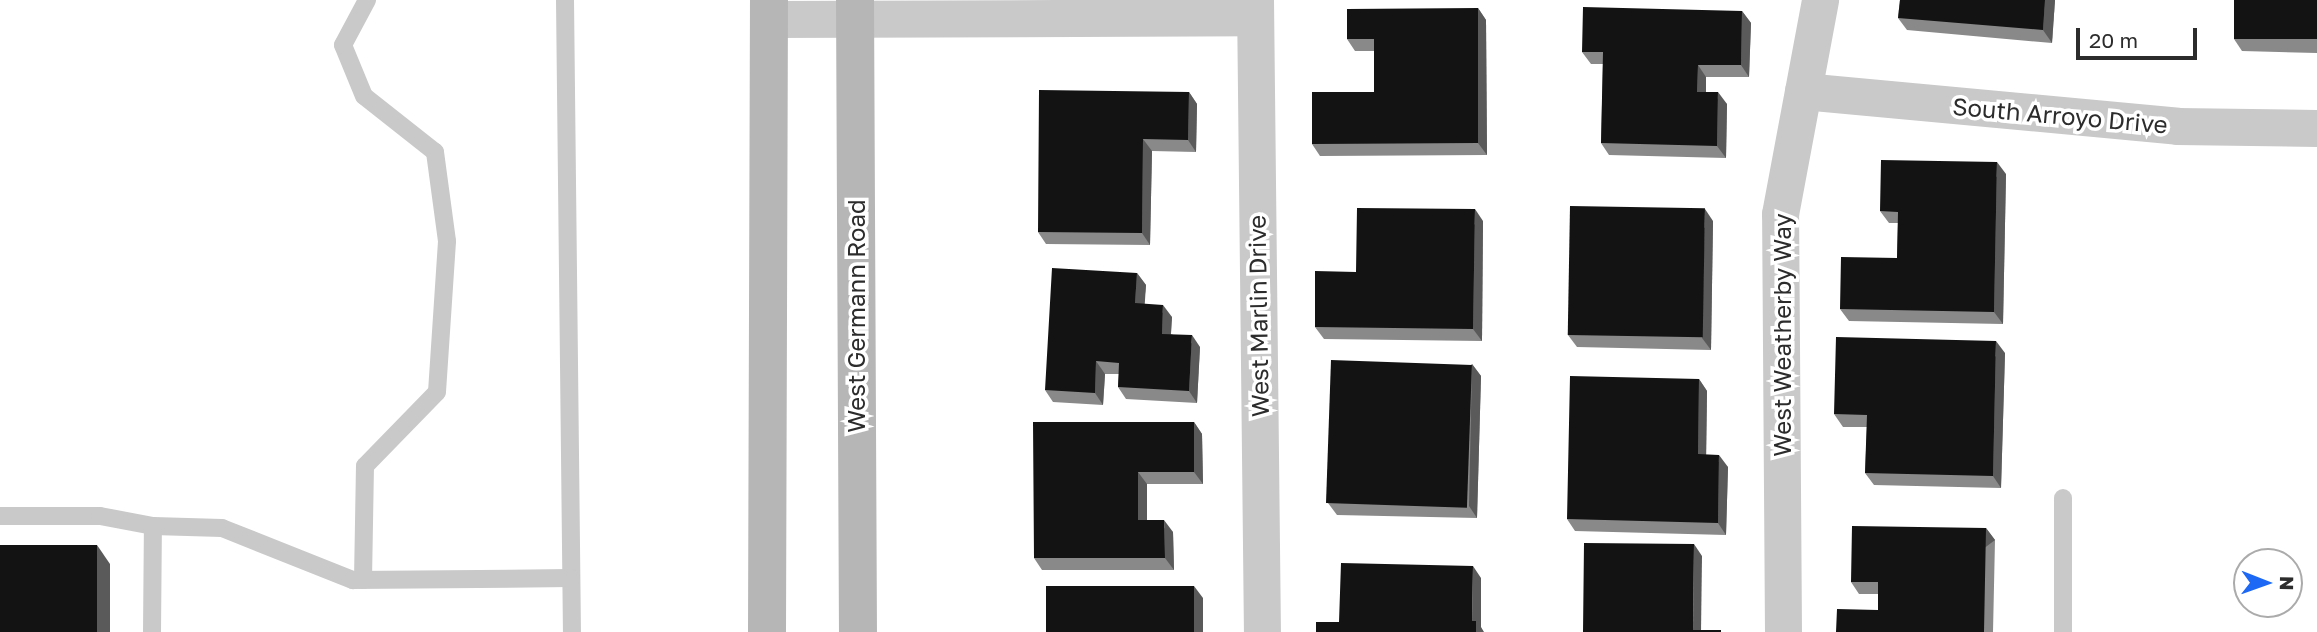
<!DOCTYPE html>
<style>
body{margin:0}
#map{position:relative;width:2317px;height:632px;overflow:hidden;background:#fff;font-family:"Golos Text",sans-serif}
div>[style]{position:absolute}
.service>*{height:18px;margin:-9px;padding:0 9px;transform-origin:9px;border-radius:9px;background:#c9c9c9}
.minor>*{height:37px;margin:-18.5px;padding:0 18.5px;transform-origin:18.5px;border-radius:18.5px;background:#c9c9c9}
.secondary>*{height:38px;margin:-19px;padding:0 19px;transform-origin:19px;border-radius:19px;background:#b6b6b6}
.wall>*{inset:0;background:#898989}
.shaded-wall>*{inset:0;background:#5a5a5a;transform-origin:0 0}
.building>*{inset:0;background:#131313;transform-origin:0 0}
span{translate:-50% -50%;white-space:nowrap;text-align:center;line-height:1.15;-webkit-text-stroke:7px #fff;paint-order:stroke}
.street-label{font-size:24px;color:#2c2c2c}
.north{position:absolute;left:2233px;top:548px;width:70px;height:70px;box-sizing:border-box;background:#fff;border:2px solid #ababab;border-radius:50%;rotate:91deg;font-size:19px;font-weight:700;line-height:28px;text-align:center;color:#2c2c2c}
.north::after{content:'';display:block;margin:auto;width:24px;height:32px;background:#1d68f5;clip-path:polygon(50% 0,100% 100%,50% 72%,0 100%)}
.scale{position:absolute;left:2076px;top:28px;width:121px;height:32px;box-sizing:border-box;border:4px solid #2c2c2c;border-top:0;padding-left:9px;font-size:21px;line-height:24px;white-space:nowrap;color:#2c2c2c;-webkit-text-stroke:5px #fff;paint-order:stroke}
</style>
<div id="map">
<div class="service">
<i style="left:565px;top:0;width:632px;rotate:89.37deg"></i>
<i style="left:0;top:516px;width:100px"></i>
<i style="left:100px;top:516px;width:54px;rotate:10.7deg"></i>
<i style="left:153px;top:526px;width:69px;rotate:1.7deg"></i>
<i style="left:222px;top:528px;width:141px;rotate:21.7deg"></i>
<i style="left:353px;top:580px;width:218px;rotate:-0.5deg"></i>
<i style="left:363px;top:580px;width:114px;rotate:-89deg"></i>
<i style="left:365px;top:466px;width:103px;rotate:-45.8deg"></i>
<i style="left:437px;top:392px;width:151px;rotate:-86.2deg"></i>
<i style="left:447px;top:241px;width:90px;rotate:-97.7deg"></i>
<i style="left:435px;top:152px;width:90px;rotate:-141.7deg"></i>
<i style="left:364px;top:96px;width:55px;rotate:-112.4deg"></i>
<i style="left:343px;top:45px;width:51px;rotate:-61.9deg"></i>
<i style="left:152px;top:632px;width:106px;rotate:-89.5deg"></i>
<i style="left:2063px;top:632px;width:134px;rotate:-90deg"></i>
</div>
<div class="minor">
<i style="left:1255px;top:0;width:632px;rotate:89.37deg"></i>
<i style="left:769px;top:19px;width:486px;rotate:-0.2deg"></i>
<i style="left:1803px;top:91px;width:376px;rotate:5.3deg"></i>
<i style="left:2177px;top:126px;width:140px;rotate:0.8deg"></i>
<i style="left:1783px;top:632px;width:418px;rotate:-90.4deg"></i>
<i style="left:1780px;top:214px;width:218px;rotate:-79.4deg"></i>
</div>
<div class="secondary">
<i style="left:855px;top:0;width:632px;rotate:89.73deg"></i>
<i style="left:767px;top:632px;width:632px;rotate:-89.82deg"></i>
</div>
<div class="wall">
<i style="clip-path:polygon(1900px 0,2055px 0,2052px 43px,1907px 30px,1898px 18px)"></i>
<i style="clip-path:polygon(2317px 0,2317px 53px,2242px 51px,2234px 39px)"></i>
<i style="clip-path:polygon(1478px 8px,1486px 20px,1487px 155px,1320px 156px,1312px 144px,1374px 92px,1374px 51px,1355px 51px,1347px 39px)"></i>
<i style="clip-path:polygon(1742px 11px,1751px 23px,1749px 77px,1706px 77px,1706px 92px,1727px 104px,1726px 158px,1609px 155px,1601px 143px,1603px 64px,1591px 64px,1582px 52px)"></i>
<i style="clip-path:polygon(1189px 92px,1197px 104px,1196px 152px,1152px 151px,1150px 245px,1046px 244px,1038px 232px)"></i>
<i style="clip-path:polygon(2006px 174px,2003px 324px,1849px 321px,1840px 309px,1897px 258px,1898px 223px,1889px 223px,1880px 211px)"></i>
<i style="clip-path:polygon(1483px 221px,1482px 341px,1324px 339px,1315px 327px,1356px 272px)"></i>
<i style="clip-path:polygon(1713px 221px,1711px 350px,1577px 347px,1568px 335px)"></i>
<i style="clip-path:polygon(1137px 273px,1146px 285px,1144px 304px,1172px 317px,1171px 334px,1200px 347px,1197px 403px,1126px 399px,1118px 387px,1119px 374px,1105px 374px,1103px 405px,1053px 402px,1045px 390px)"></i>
<i style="clip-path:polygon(2005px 353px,2001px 488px,1874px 485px,1865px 473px,1867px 427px,1843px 427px,1834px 414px)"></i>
<i style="clip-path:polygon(1472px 364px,1481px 376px,1477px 518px,1337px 515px,1328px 503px)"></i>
<i style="clip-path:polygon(1699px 379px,1707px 391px,1706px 455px,1728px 467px,1726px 535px,1575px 531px,1567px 519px)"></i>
<i style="clip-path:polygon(1194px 422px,1202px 434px,1203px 484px,1147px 484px,1147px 520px,1173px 532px,1174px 570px,1042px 570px,1034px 558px)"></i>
<i style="clip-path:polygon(1986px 528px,1995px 540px,1993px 632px,1836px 632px,1878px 610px,1878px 594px,1859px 594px,1851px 582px)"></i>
</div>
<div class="shaded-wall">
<i style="clip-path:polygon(2045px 0,2055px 0,2052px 43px,2043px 30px)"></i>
<i style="clip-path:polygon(1478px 8px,1486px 20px,1487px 155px,1478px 143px)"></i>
<i style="clip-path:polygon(1742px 11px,1751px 23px,1749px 77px,1741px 65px)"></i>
<i style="clip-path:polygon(1698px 65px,1706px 77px,1706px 104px,1697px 92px)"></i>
<i style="clip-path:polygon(1189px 92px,1197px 104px,1196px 152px,1188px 140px)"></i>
<i style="clip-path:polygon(1718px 92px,1727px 104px,1726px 158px,1717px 146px)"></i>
<i style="clip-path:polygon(1143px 139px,1152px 151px,1150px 245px,1142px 233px)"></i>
<i style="clip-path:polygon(1997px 162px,2006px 174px,2003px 324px,1994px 312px)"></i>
<i style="clip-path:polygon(1475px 209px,1483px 221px,1482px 341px,1473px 329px)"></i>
<i style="clip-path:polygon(1705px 209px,1713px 221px,1711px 350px,1702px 338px)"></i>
<i style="clip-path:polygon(1137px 273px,1146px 285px,1144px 315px,1135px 303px)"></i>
<i style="clip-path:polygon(1163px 305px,1172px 317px,1170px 346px,1162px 334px)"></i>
<i style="clip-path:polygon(1192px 335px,1200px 347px,1197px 403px,1189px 391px)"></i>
<i style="clip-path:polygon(1996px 341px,2005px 353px,2001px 488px,1993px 476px)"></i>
<i style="clip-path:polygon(1096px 361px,1105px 374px,1103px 405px,1095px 393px)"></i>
<i style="clip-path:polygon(1472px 364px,1481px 376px,1477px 518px,1469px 506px)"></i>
<i style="clip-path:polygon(1699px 379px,1707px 391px,1706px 466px,1698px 454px)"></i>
<i style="clip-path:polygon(1194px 422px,1202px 434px,1203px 484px,1194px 472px)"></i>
<i style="clip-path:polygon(1719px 455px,1728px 467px,1726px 535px,1718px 523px)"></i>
<i style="clip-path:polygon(1138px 472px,1147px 484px,1147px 532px,1138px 520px)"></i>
<i style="clip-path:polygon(1164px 520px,1173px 532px,1174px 570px,1165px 558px)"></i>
<i style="left:1986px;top:528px;width:15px;height:104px;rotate:53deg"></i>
<i style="clip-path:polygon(1694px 544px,1702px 556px,1701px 632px,1693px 630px)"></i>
<i style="clip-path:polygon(97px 545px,110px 564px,110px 632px,96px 632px)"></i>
<i style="clip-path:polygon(1473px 566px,1481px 578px,1481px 627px,1484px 632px,1476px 632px,1472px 621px)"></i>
<i style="clip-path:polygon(1194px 586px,1203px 598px,1203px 632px,1194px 632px)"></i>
</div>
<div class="building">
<i style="clip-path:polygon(1900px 0,2045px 0,2043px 30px,1898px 18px)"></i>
<i style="left:2234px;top:0;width:83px;height:39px"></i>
<i style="clip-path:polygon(1583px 7px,1742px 11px,1741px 65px,1698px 65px,1697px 92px,1718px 92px,1717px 146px,1601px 143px,1603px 52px,1582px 52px)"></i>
<i style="clip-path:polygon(1478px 8px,1478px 143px,1312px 144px,1312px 92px,1374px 92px,1374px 39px,1347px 39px,1347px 9px)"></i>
<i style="clip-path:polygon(1039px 90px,1189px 92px,1188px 140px,1143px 139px,1142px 233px,1038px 232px)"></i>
<i style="clip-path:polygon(1881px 160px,1997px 162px,1994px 312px,1840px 309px,1841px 257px,1897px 258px,1898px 212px,1880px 211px)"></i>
<i style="left:1570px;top:206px;width:135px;height:129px;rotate:1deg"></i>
<i style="clip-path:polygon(1357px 208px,1475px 209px,1473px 329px,1315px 327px,1315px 271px,1356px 272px)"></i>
<i style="clip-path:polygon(1052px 268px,1137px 273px,1135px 303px,1163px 305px,1162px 334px,1192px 335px,1189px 391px,1118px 387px,1119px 363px,1096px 361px,1095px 393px,1045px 390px)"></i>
<i style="clip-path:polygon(1836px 337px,1996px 341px,1993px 476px,1865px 473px,1867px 415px,1834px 414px)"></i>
<i style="left:1331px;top:360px;width:141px;height:143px;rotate:2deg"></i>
<i style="clip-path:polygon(1570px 376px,1699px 379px,1698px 454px,1719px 455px,1718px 523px,1567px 519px)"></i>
<i style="clip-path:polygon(1033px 422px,1194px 422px,1194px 472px,1138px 472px,1138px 520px,1164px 520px,1165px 558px,1034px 558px)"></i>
<i style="clip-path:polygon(1852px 526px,1986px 528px,1984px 632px,1836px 632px,1837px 609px,1878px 610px,1878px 582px,1851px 582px)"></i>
<i style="clip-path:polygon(1584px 543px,1694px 544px,1693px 630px,1721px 630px,1721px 632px,1583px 632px)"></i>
<i style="left:0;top:545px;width:97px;height:87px"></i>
<i style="clip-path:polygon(1341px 563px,1473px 566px,1472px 621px,1476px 621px,1476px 632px,1316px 632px,1316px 622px,1339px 622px)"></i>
<i style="left:1194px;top:586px;width:46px;height:148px;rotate:90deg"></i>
</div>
<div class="street-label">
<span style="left:2060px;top:115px;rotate:5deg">South Arroyo Drive</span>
<span style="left:856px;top:316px;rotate:-90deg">West Germann Road</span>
<span style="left:1258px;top:316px;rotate:-91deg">West Marlin Drive</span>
<span style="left:1782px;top:335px;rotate:-90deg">West Weatherby Way</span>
</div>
<div class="north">N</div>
<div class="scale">20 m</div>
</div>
